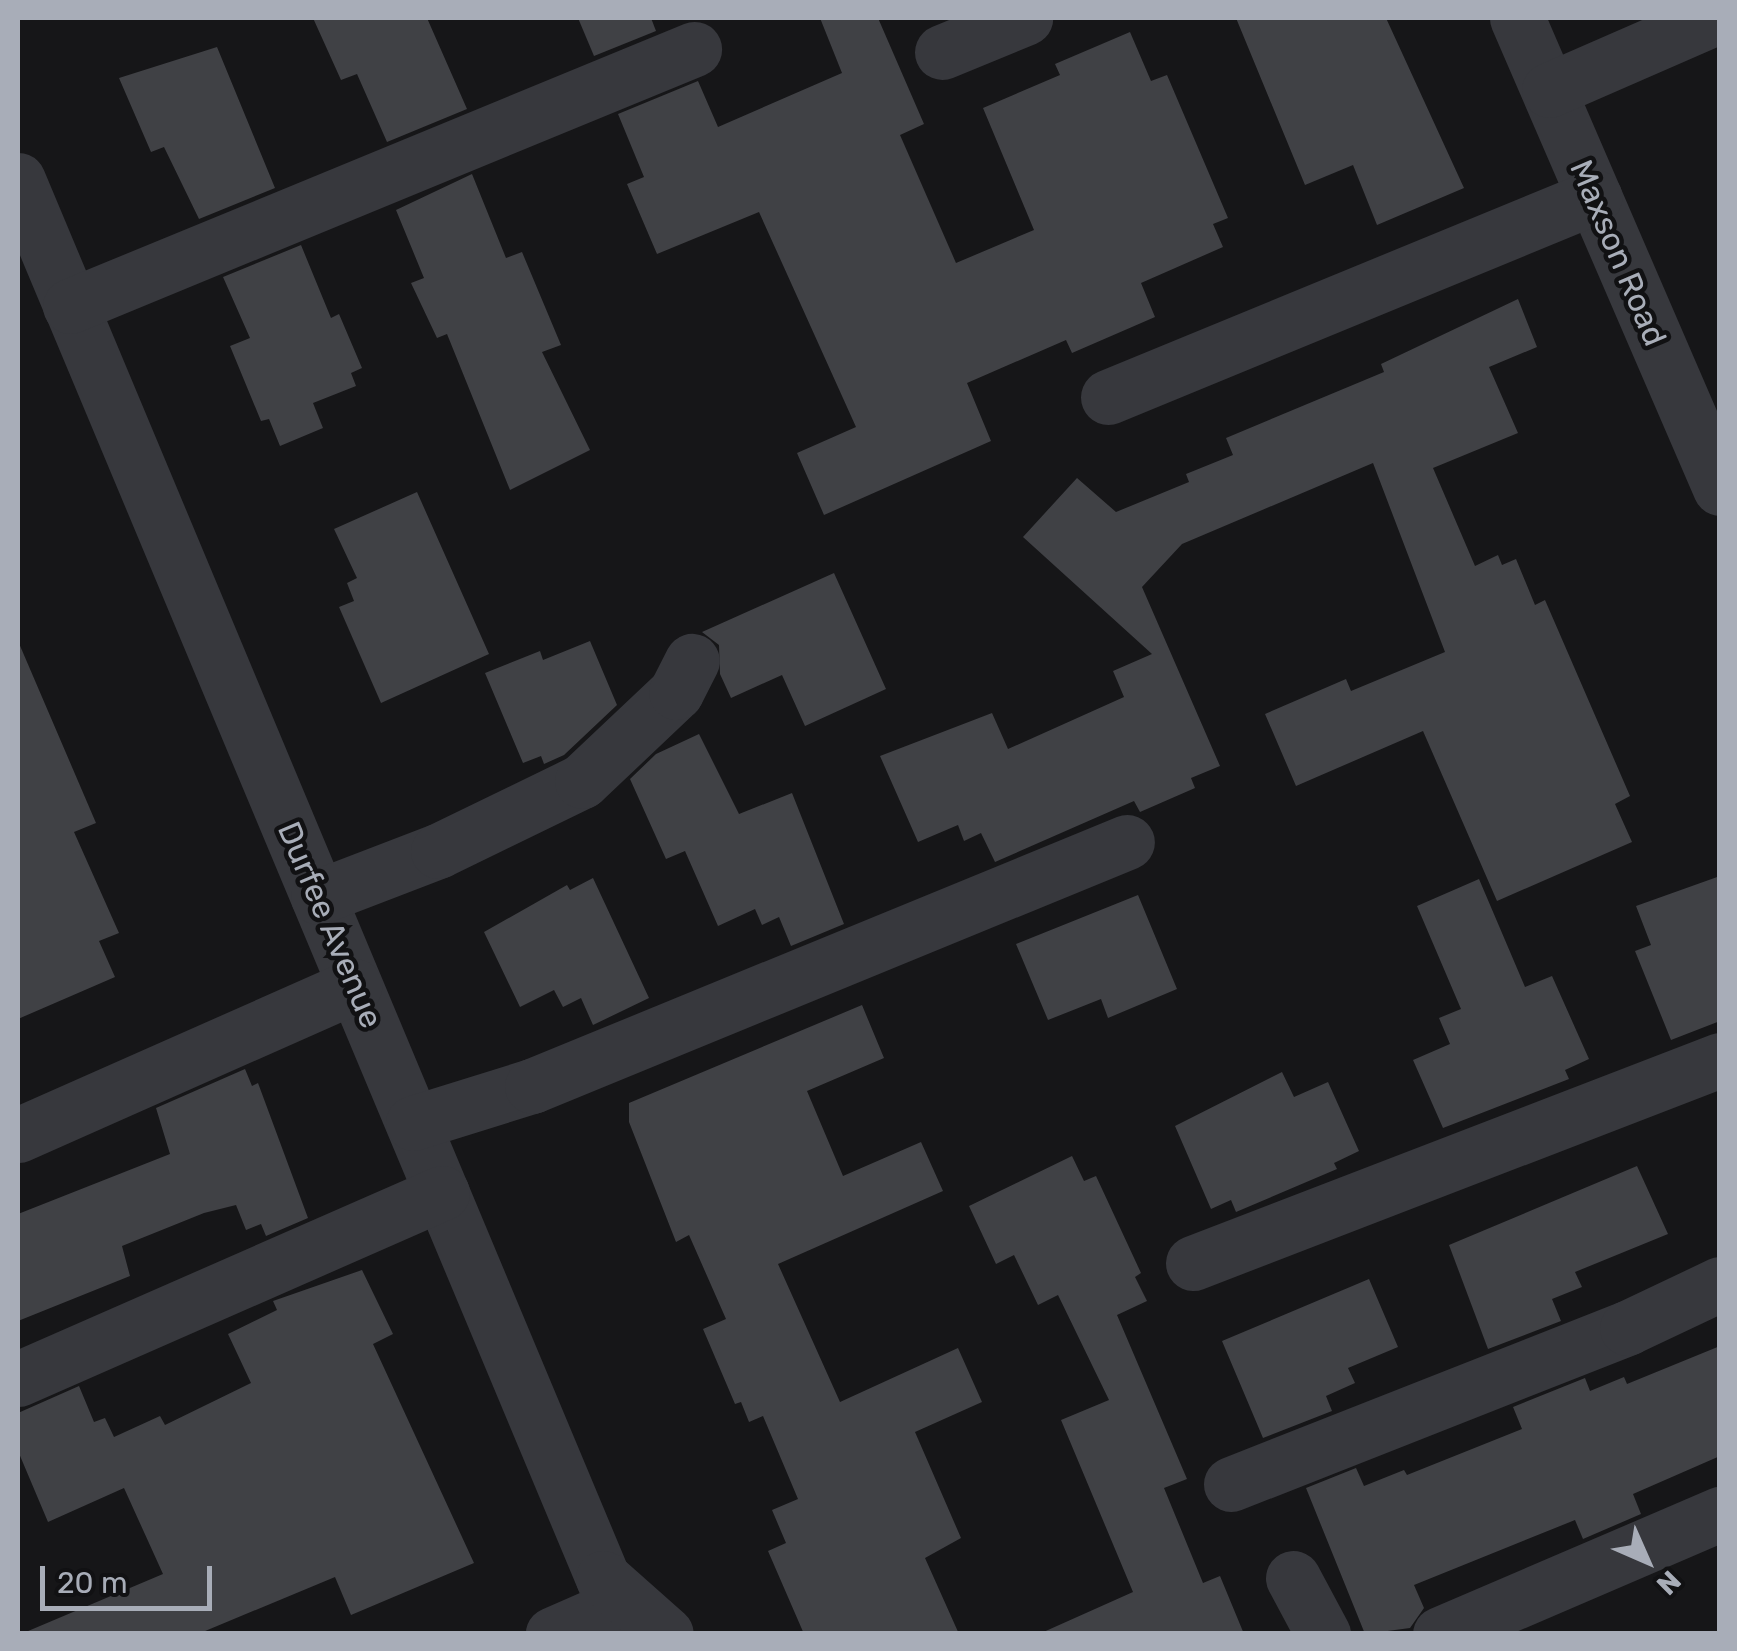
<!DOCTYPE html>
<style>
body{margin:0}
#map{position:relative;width:1737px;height:1651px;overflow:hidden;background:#161618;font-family:Rubik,sans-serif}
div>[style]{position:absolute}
.building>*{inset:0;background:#404145}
.minor>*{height:55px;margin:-27.5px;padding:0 27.5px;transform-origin:27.5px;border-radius:27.5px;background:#37383d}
span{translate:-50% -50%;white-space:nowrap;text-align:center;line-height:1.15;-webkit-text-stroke:9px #111113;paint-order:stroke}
.street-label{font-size:32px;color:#a8adb8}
.frame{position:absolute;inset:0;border:20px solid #a8adb8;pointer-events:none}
.north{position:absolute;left:1597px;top:1511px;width:100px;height:100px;-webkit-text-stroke:8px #111113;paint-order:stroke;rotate:135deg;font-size:28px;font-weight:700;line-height:40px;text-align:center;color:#a8adb8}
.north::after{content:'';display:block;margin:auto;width:35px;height:45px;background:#a8adb8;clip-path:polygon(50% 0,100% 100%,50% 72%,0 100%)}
.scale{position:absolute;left:40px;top:1566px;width:172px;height:45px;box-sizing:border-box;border:5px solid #a8adb8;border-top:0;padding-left:12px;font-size:30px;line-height:35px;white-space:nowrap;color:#a8adb8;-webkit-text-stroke:8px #111113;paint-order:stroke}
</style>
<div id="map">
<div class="building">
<i style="clip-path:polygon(313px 18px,427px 18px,467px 109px,387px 142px,357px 74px,341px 80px)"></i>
<i style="clip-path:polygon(578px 18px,651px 18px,656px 31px,594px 56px)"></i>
<i style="clip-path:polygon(820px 18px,878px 18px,924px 124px,900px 135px,956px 263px,1034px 230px,983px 108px,1060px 75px,1055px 64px,1130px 32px,1151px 81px,1167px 75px,1228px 218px,1213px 224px,1223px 247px,1141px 283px,1155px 317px,1072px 353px,1066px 340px,967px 383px,991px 441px,824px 515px,797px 453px,856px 427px,759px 212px,657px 254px,627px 184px,644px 177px,618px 114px,698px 81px,718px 127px,842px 73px)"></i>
<i style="clip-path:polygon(1236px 18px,1386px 18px,1464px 188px,1377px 225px,1353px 165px,1305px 185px)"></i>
<i style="clip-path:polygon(217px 47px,275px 188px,199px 219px,164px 147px,151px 152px,119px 78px)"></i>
<i style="clip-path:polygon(472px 174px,506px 258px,522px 252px,561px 345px,542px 352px,590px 450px,510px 490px,447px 334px,437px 338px,411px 283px,424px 278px,396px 210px)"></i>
<i style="clip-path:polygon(301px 245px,331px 318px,339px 314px,362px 368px,351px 373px,356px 386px,313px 403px,323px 428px,280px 446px,269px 419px,261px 421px,230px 346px,250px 338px,223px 277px)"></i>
<i style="clip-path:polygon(1518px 299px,1537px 347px,1489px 367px,1518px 433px,1433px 468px,1475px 566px,1498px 555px,1502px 565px,1516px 559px,1535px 605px,1545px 600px,1630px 796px,1615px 804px,1632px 842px,1497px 901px,1423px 731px,1296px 786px,1265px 714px,1346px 679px,1351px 691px,1445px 652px,1373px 463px,1182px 544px,1142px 587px,1220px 766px,1191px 778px,1195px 788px,1140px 812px,1134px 801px,995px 862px,981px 833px,964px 841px,958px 825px,918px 842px,880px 756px,992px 713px,1008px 749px,1124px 697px,1113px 671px,1152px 654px,1023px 537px,1077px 478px,1116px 512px,1189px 482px,1186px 474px,1233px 455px,1226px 438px,1384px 372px,1381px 364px)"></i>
<i style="clip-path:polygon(417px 492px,489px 654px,381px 703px,339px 607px,354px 601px,347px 583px,357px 578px,334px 529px)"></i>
<i style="clip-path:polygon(834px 573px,886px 689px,805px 726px,782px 675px,731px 698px,720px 674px,719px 645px,702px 632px)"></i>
<i style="clip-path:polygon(18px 641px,96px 823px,74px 832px,119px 933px,99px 941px,115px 977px,18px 1019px)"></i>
<i style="clip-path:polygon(590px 641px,617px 705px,564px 755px,544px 764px,541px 756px,523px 763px,485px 673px,540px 651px,543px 660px)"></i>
<i style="clip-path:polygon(699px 734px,739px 814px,792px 793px,844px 924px,791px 946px,779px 917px,762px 925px,755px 909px,718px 926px,685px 851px,666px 859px,630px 779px,656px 754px)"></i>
<i style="clip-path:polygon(1720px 876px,1720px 1021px,1671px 1040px,1635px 951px,1651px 945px,1636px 906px)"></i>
<i style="clip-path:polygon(593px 878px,649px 998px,593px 1025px,581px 998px,563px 1007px,554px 990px,520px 1007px,484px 932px,567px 885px,570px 890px)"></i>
<i style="clip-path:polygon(1479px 879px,1525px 987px,1552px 976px,1589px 1059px,1565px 1070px,1569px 1079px,1443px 1128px,1413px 1060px,1450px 1044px,1439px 1018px,1461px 1009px,1417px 906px)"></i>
<i style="clip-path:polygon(1138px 895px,1177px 989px,1108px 1018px,1101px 999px,1048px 1020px,1016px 944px)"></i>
<i style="clip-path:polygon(862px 1005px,884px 1058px,807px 1091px,843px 1176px,921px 1142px,943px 1191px,778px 1264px,840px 1402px,958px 1348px,982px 1402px,915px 1432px,961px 1538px,925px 1558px,959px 1634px,804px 1634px,768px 1551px,786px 1543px,772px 1510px,798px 1499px,763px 1416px,749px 1422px,741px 1402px,735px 1404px,703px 1329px,726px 1319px,689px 1235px,676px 1242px,629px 1122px,629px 1103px)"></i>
<i style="clip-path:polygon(245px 1069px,252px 1086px,258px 1083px,308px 1218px,266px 1236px,261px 1224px,246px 1230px,236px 1205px,204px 1213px,122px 1246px,130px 1276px,18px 1321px,18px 1214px,170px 1154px,156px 1108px)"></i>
<i style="clip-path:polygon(1282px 1072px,1294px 1097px,1328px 1082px,1359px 1151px,1334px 1163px,1337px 1169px,1236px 1212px,1231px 1200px,1211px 1209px,1175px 1126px)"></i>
<i style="clip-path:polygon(1072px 1156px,1084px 1181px,1096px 1176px,1141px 1273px,1135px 1277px,1147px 1301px,1117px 1315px,1187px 1479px,1164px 1488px,1203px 1583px,1220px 1576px,1244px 1634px,1039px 1634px,1133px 1592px,1061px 1420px,1109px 1400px,1058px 1295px,1038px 1305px,1014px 1255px,996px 1264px,969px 1206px)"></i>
<i style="clip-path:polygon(1637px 1166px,1668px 1234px,1575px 1272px,1582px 1287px,1552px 1299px,1561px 1321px,1488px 1349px,1449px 1245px)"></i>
<i style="clip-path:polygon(362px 1270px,393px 1334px,373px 1344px,474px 1563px,351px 1615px,335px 1577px,198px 1634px,21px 1634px,163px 1574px,124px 1488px,48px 1522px,18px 1451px,18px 1413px,79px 1386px,94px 1422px,105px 1418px,114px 1437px,160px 1416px,165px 1425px,251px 1383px,228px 1334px,277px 1310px,273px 1301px)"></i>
<i style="clip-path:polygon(1369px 1279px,1398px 1347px,1348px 1368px,1355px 1383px,1326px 1396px,1332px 1411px,1263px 1438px,1222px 1341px)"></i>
<i style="clip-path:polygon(1720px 1346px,1720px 1456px,1633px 1494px,1641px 1514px,1583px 1539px,1575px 1520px,1414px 1585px,1424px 1608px,1410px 1628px,1365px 1634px,1306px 1488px,1356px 1468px,1364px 1486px,1404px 1470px,1407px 1475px,1522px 1429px,1513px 1407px,1585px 1378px,1590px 1391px,1624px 1377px,1627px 1384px)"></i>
</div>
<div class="minor">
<i style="left:1517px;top:18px;width:512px;rotate:66.64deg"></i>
<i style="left:942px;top:52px;width:90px;rotate:-22.3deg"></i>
<i style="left:1549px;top:90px;width:180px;rotate:-23.6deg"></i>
<i style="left:18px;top:180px;width:1547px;rotate:67.3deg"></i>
<i style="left:615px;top:1607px;width:68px;rotate:156.5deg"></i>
<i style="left:70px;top:306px;width:675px;rotate:-22.38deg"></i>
<i style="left:1108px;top:397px;width:526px;rotate:-22.37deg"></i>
<i style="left:318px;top:897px;width:129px;rotate:-21deg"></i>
<i style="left:438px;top:851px;width:160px;rotate:-25.9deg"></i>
<i style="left:582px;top:781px;width:129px;rotate:-43.4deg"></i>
<i style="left:676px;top:692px;width:35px;rotate:-63deg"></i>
<i style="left:413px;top:1123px;width:125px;rotate:-17.3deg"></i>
<i style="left:532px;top:1086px;width:643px;rotate:-22.3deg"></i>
<i style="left:18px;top:1135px;width:368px;rotate:-23.9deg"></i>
<i style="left:1193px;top:1263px;width:565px;rotate:-21.07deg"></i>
<i style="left:18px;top:1379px;width:463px;rotate:-23.7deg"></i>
<i style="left:1231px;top:1484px;width:426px;rotate:-21.5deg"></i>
<i style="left:1627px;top:1328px;width:103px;rotate:-25.3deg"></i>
<i style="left:603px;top:1578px;width:84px;rotate:41.6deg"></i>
<i style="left:1293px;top:1578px;width:64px;rotate:61.8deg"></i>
<i style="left:1440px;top:1634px;width:305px;rotate:-23.2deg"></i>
</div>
<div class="street-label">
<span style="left:1618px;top:253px;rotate:67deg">Maxson Road</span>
<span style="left:330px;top:925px;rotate:67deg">Durfee Avenue</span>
</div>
<div class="frame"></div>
<div class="north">N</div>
<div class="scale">20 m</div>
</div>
